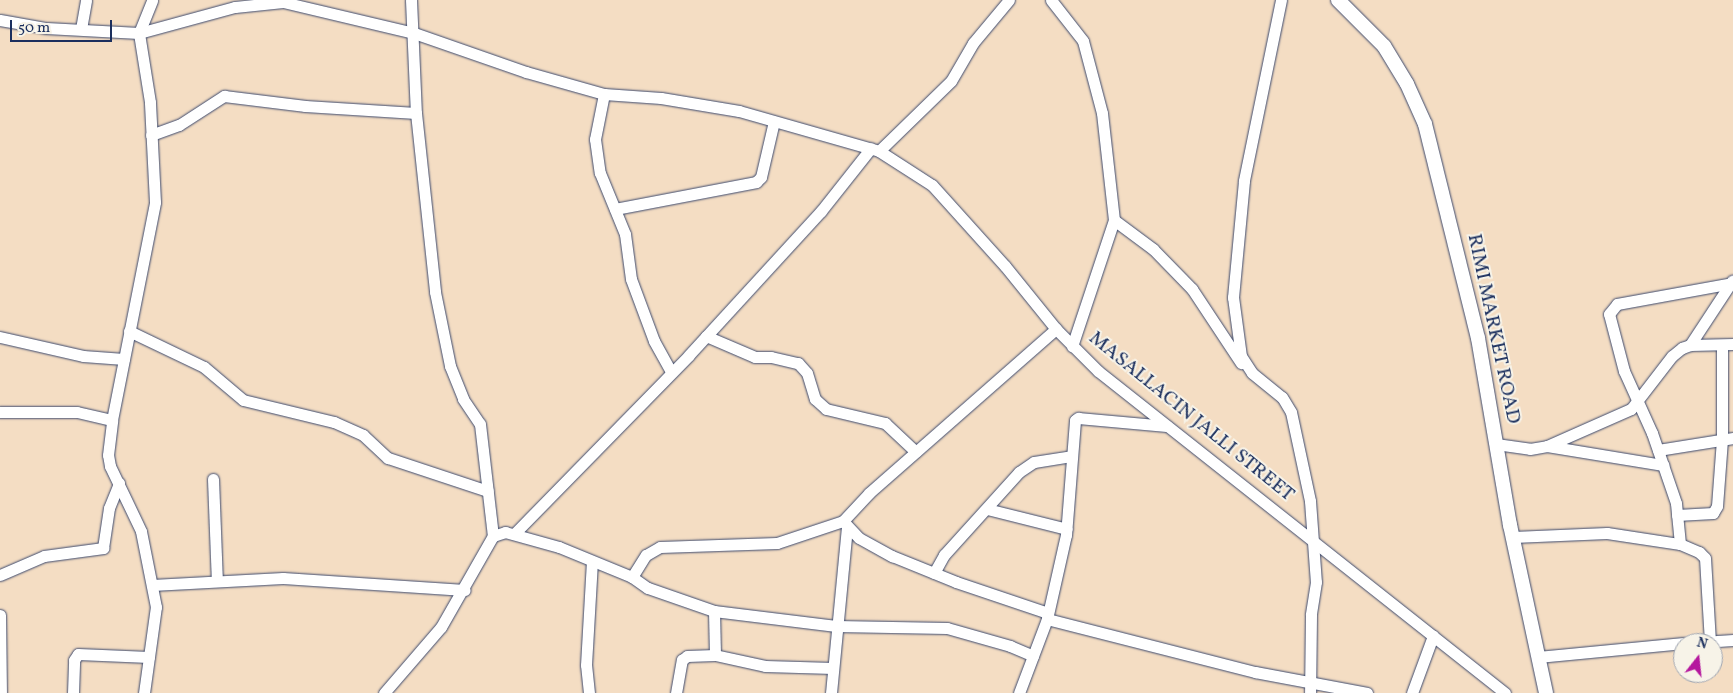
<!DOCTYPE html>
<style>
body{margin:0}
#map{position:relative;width:1733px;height:693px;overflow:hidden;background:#f4ddc3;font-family:Vollkorn,serif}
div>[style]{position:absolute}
.roads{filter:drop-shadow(0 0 1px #3c496d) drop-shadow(0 0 1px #3c496d)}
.minor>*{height:11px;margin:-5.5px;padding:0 5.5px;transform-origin:5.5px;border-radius:5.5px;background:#fff}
.tertiary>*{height:14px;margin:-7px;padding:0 7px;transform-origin:7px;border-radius:7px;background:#fff}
span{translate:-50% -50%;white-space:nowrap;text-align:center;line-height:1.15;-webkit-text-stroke:4px #f7f3e8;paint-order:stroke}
.street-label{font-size:20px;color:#1b2f5e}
.north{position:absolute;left:1673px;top:633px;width:50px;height:50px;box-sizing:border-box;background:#f7f3e8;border:1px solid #9fa5b1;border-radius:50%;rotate:16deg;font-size:14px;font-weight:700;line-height:20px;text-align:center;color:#1b2f5e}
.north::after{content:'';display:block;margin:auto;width:18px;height:22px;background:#b5179e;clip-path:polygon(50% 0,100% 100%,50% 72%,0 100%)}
.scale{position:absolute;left:10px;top:20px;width:102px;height:22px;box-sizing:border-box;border:2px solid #1b2f5e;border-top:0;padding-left:6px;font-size:15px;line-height:18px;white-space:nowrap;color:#1b2f5e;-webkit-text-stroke:4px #f7f3e8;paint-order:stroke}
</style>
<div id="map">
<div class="roads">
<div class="minor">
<i style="left:411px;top:0;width:113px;rotate:87.5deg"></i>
<i style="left:416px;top:113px;width:180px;rotate:83.9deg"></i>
<i style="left:435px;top:292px;width:76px;rotate:78.5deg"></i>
<i style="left:450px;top:366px;width:35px;rotate:68deg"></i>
<i style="left:463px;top:399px;width:30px;rotate:56deg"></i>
<i style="left:480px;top:424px;width:113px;rotate:83.4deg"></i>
<i style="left:1051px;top:0;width:52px;rotate:52deg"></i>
<i style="left:1083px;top:41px;width:74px;rotate:75.2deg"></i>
<i style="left:1102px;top:113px;width:108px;rotate:83.6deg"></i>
<i style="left:1114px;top:220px;width:133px;rotate:108.4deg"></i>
<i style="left:1281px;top:0;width:185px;rotate:101.6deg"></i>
<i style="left:1244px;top:181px;width:117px;rotate:95.4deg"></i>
<i style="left:1233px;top:297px;width:60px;rotate:82.3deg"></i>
<i style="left:1241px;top:356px;width:20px;rotate:57deg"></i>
<i style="left:1252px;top:373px;width:38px;rotate:39deg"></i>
<i style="left:1282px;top:397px;width:17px;rotate:59deg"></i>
<i style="left:1291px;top:412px;width:91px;rotate:77.9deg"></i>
<i style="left:1310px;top:501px;width:81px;rotate:85.8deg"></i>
<i style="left:1316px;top:582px;width:33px;rotate:99deg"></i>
<i style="left:1311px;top:615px;width:78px;rotate:90.7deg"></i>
<i style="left:0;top:20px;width:47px;rotate:9.9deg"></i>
<i style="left:46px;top:28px;width:93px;rotate:3.1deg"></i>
<i style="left:139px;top:33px;width:99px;rotate:-15.2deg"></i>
<i style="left:235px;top:7px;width:48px;rotate:-5.9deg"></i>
<i style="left:283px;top:2px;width:135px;rotate:13.3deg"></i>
<i style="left:414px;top:33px;width:119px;rotate:19.2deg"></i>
<i style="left:526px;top:72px;width:81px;rotate:15.8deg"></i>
<i style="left:604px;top:94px;width:57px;rotate:4deg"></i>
<i style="left:661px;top:98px;width:79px;rotate:9.5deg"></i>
<i style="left:739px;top:111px;width:146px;rotate:15.9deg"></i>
<i style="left:879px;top:151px;width:63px;rotate:32.7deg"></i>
<i style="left:932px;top:185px;width:109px;rotate:48deg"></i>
<i style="left:1005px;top:266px;width:81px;rotate:51deg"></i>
<i style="left:1056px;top:329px;width:59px;rotate:45deg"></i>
<i style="left:1098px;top:371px;width:519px;rotate:38.35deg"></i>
<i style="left:81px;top:29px;width:29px;rotate:-80deg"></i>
<i style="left:604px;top:94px;width:46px;rotate:101.3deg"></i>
<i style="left:595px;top:139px;width:34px;rotate:82deg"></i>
<i style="left:600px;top:173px;width:66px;rotate:67.7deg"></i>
<i style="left:625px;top:234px;width:45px;rotate:82.4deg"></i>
<i style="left:631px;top:279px;width:66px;rotate:69.6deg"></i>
<i style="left:654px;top:341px;width:35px;rotate:61deg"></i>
<i style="left:151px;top:135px;width:30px;rotate:-20deg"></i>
<i style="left:179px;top:125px;width:54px;rotate:-32.8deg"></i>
<i style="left:224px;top:96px;width:82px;rotate:7deg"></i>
<i style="left:305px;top:106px;width:111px;rotate:3.6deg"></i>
<i style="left:879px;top:151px;width:100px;rotate:-44.2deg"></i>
<i style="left:951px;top:81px;width:44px;rotate:-59.9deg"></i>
<i style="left:973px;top:43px;width:56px;rotate:-50.1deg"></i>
<i style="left:615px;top:209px;width:144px;rotate:-10.8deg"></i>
<i style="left:756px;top:182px;width:7px;rotate:-45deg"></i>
<i style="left:761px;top:177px;width:57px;rotate:-76.9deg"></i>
<i style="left:1114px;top:220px;width:49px;rotate:36.6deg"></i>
<i style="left:1153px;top:249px;width:56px;rotate:45.7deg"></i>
<i style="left:1192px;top:289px;width:89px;rotate:56.5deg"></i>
<i style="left:129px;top:331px;width:83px;rotate:25.6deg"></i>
<i style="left:204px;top:367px;width:51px;rotate:40.2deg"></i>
<i style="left:243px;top:400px;width:94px;rotate:13.6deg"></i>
<i style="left:334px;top:422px;width:32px;rotate:24deg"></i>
<i style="left:363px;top:435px;width:34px;rotate:43deg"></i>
<i style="left:388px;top:458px;width:105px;rotate:18.3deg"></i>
<i style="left:706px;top:336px;width:53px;rotate:23.2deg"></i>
<i style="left:755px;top:357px;width:16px"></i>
<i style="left:771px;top:357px;width:28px;rotate:13deg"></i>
<i style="left:798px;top:363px;width:13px;rotate:48deg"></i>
<i style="left:807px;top:373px;width:27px;rotate:73deg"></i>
<i style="left:815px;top:399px;width:15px;rotate:42deg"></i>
<i style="left:826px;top:409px;width:61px;rotate:13.3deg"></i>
<i style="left:885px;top:423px;width:42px;rotate:43.1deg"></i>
<i style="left:0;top:337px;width:85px;rotate:12.9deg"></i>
<i style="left:83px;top:356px;width:41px;rotate:4.2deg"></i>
<i style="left:1690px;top:345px;width:77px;rotate:-56.7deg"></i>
<i style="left:0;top:412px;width:77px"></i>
<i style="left:77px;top:412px;width:36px;rotate:13deg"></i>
<i style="left:1496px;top:444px;width:34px;rotate:8deg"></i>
<i style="left:1530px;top:449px;width:17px;rotate:-10deg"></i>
<i style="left:1547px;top:446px;width:92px;rotate:-23.8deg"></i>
<i style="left:1631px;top:409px;width:67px;rotate:-52.3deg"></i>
<i style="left:1672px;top:356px;width:13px;rotate:-39deg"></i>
<i style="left:1682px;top:348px;width:9px;rotate:-21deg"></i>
<i style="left:1690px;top:345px;width:43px;rotate:-1.3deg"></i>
<i style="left:1547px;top:446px;width:118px;rotate:9.3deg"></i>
<i style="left:1658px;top:450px;width:76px;rotate:-9.1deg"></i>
<i style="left:213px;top:479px;width:102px;rotate:87.8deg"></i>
<i style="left:987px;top:509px;width:82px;rotate:14deg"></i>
<i style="left:1677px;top:515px;width:36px;rotate:-3deg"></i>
<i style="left:1713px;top:513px;width:8px;rotate:-60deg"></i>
<i style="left:1717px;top:506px;width:67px;rotate:-85.7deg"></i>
<i style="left:1722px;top:439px;width:94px;rotate:-90deg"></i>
<i style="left:843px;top:521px;width:23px;rotate:47deg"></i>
<i style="left:859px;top:538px;width:38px;rotate:29deg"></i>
<i style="left:892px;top:556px;width:69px;rotate:22.1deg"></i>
<i style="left:956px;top:582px;width:97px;rotate:18.6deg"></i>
<i style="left:514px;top:534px;width:250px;rotate:-45.6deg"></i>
<i style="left:689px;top:355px;width:195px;rotate:-47.5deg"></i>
<i style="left:821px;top:211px;width:80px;rotate:-51.6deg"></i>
<i style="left:1513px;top:537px;width:94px;rotate:-2.4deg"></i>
<i style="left:1607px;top:533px;width:74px;rotate:8.6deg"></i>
<i style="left:1680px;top:544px;width:21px;rotate:23deg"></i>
<i style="left:1699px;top:552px;width:8px;rotate:45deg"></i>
<i style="left:1705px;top:558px;width:83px;rotate:86.6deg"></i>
<i style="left:1680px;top:544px;width:41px;rotate:-95.6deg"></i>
<i style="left:1676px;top:503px;width:74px;rotate:-108.9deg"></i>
<i style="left:1652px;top:433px;width:68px;rotate:-114.3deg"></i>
<i style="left:1624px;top:371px;width:59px;rotate:-104.7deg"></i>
<i style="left:1609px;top:314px;width:13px;rotate:-51deg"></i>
<i style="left:1617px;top:304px;width:118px;rotate:-10.3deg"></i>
<i style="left:934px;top:573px;width:21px;rotate:-61deg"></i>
<i style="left:944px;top:555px;width:112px;rotate:-47.9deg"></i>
<i style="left:1019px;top:472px;width:18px;rotate:-34deg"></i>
<i style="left:1034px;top:462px;width:36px;rotate:-9deg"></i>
<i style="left:0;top:575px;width:48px;rotate:-23.4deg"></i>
<i style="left:44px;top:556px;width:60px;rotate:-7.7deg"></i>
<i style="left:103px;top:548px;width:40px;rotate:-81.5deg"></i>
<i style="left:109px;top:508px;width:27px;rotate:-68deg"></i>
<i style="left:632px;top:577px;width:26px;rotate:-58deg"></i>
<i style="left:646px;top:555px;width:16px;rotate:-30deg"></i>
<i style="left:660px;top:547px;width:117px;rotate:-2deg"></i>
<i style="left:777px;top:543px;width:70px;rotate:-18.4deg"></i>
<i style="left:843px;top:521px;width:38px;rotate:-47deg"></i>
<i style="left:869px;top:493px;width:249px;rotate:-41.3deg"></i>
<i style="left:152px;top:585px;width:131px;rotate:-3.1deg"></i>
<i style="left:283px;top:578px;width:182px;rotate:3.8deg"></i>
<i style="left:714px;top:611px;width:44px;rotate:88.7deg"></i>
<i style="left:0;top:615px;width:78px;rotate:89.3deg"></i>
<i style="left:1047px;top:619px;width:215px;rotate:14.3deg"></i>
<i style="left:1255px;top:672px;width:114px;rotate:10.6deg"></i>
<i style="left:1687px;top:643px;width:46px;rotate:-3.7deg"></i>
<i style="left:1538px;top:657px;width:146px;rotate:-5.5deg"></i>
<i style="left:73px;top:693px;width:33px;rotate:-88deg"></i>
<i style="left:74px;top:660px;width:7px;rotate:-56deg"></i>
<i style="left:78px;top:654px;width:71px;rotate:2.4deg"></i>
<i style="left:144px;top:693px;width:87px;rotate:-82.1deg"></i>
<i style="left:156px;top:607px;width:77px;rotate:-101.2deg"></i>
<i style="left:141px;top:531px;width:72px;rotate:-115.5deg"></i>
<i style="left:110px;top:466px;width:11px;rotate:-100deg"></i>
<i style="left:108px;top:455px;width:35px;rotate:-83deg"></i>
<i style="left:112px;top:420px;width:222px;rotate:-78.8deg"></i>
<i style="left:155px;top:202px;width:100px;rotate:-92.9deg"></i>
<i style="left:150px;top:102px;width:70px;rotate:-99.1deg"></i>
<i style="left:139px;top:33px;width:35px;rotate:-68deg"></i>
<i style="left:384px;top:693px;width:87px;rotate:-49.2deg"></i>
<i style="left:441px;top:627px;width:105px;rotate:-60.3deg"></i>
<i style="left:493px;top:536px;width:13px;rotate:-18deg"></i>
<i style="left:505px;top:532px;width:56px;rotate:15.5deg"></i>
<i style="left:559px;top:547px;width:79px;rotate:22.3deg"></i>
<i style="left:632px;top:577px;width:19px;rotate:35deg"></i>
<i style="left:648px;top:588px;width:70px;rotate:19.2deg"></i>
<i style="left:714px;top:611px;width:123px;rotate:7deg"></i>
<i style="left:836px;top:626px;width:111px;rotate:1deg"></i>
<i style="left:947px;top:628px;width:66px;rotate:15.9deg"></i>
<i style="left:1010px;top:646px;width:25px;rotate:23deg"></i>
<i style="left:589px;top:693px;width:28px;rotate:-96deg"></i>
<i style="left:586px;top:665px;width:104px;rotate:-86.7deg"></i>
<i style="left:676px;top:693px;width:34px;rotate:-80deg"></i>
<i style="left:682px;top:660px;width:6px;rotate:-39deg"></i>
<i style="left:687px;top:656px;width:28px;rotate:-2deg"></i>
<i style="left:715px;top:655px;width:51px;rotate:12.4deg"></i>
<i style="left:765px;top:666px;width:68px;rotate:1.7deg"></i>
<i style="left:831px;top:693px;width:166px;rotate:-84.5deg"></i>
<i style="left:1019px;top:693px;width:79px;rotate:-69.3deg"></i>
<i style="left:1047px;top:619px;width:86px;rotate:-77.3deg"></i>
<i style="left:1066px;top:535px;width:115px;rotate:-85.5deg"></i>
<i style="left:1075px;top:420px;width:4px;rotate:-34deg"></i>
<i style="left:1078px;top:418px;width:89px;rotate:5.1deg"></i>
<i style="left:1412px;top:693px;width:61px;rotate:-69.8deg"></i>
</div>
<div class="tertiary">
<i style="left:1338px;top:0;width:65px;rotate:45deg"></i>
<i style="left:1384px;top:46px;width:44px;rotate:58.8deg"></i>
<i style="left:1407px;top:84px;width:44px;rotate:65.8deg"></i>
<i style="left:1425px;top:124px;width:220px;rotate:76.1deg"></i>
<i style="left:1478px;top:338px;width:190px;rotate:80.3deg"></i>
<i style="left:1510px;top:525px;width:172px;rotate:77.9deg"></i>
</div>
</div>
<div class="street-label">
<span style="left:1493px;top:329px;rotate:78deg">RIMI MARKET ROAD</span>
<span style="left:1191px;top:417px;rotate:39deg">MASALLACIN JALLI STREET</span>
</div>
<div class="north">N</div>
<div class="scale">50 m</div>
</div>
